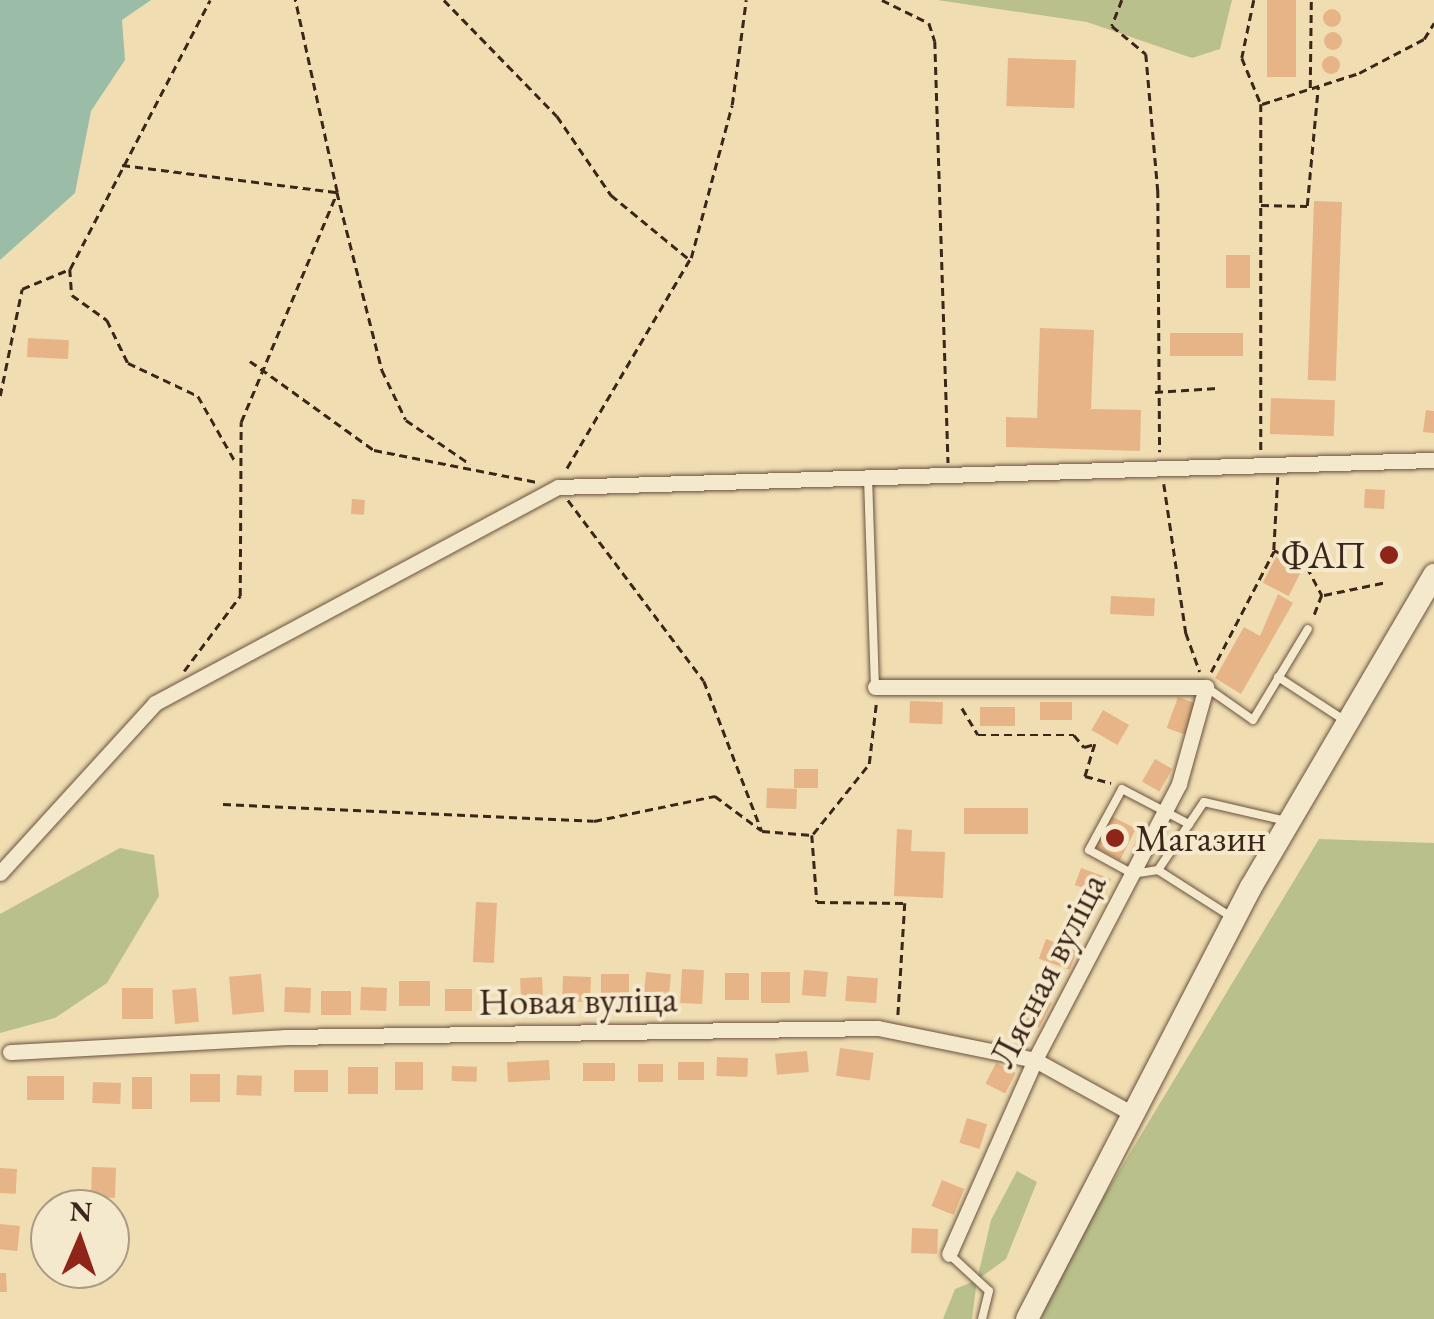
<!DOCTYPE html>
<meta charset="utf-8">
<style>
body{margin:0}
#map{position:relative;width:1434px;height:1319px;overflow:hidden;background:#f0ddb2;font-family:"EB Garamond",serif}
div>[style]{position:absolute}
.green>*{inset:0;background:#bac08c}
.water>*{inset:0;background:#9bbda7}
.building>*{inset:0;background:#e6b486;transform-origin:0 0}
.round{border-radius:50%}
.path>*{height:2.5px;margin-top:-1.25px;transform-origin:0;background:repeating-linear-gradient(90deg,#3c2519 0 8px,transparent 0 13px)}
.roads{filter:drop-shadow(0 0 2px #69533f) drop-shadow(0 0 2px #69533f)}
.lane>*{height:8px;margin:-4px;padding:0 4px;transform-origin:4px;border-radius:4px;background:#f5e9cd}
.street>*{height:15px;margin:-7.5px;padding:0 7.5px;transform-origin:7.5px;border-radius:7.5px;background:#f5e9cd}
.secondary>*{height:22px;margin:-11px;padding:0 11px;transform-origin:11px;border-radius:11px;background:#f5e9cd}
.dots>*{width:28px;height:28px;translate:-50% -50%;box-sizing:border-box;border:5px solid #f5e9cd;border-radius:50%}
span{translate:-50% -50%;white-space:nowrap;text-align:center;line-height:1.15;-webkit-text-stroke:8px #f5e9cd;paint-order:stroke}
.poi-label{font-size:38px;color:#3c2519}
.right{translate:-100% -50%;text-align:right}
.left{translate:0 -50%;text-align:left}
.street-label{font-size:38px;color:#3c2519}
.north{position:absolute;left:30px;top:1189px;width:100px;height:100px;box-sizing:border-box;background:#f5e9cd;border:2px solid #ab9b85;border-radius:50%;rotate:2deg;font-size:28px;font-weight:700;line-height:40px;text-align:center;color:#3c2519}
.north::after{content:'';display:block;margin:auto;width:35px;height:45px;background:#8f2418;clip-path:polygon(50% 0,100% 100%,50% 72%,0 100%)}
</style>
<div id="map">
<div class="green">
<i style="clip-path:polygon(937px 0,1232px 0,1220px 49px,1192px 58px,1087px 22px)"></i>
<i style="clip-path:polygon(1319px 839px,1434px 843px,1434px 1319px,1041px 1319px,1056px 1276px)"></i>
<i style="clip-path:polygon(120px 848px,154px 855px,159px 896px,107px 983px,55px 1018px,0 1033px,0 914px)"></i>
<i style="clip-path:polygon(1017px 1171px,1037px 1182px,1006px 1259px,977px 1280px,972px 1319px,943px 1319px,955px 1289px,977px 1280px,991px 1220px)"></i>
</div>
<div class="water">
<i style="clip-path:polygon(0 0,151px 0,122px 20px,125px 60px,91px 111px,75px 193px,0 260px)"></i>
</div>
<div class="building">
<i style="left:1267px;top:0;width:29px;height:77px"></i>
<i class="round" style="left:1323px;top:9px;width:18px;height:18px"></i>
<i class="round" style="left:1324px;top:32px;width:18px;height:18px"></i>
<i class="round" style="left:1322px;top:56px;width:18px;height:18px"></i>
<i style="left:1008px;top:58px;width:68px;height:48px;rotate:2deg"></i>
<i style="left:1314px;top:201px;width:28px;height:179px;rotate:2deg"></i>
<i style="left:1226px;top:255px;width:24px;height:33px"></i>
<i style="clip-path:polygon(1040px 328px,1094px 330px,1091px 409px,1141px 410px,1140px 451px,1006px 447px,1006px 417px,1037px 418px)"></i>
<i style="left:1170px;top:333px;width:73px;height:23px"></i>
<i style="left:28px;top:338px;width:41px;height:19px;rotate:3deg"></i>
<i style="left:1271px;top:398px;width:64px;height:36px;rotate:2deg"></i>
<i style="clip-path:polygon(1426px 410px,1434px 411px,1434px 433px,1423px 432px)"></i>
<i style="left:1365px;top:489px;width:20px;height:19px;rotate:3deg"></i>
<i style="left:352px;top:499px;width:13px;height:15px;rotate:4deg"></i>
<i style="left:1276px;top:557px;width:29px;height:29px;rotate:27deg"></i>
<i style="clip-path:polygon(1278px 594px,1293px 603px,1241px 694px,1215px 678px,1244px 627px,1260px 636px)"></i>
<i style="left:1111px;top:596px;width:44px;height:18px;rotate:3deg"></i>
<i style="left:1178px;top:697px;width:20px;height:33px;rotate:20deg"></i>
<i style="left:910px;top:701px;width:33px;height:22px;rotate:2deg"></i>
<i style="left:1040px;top:702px;width:32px;height:18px"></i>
<i style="left:980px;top:707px;width:35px;height:19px"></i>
<i style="left:1103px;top:710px;width:30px;height:23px;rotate:30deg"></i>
<i style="left:1155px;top:759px;width:20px;height:26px;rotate:30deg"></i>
<i style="left:794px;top:769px;width:24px;height:19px"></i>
<i style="left:767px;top:788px;width:30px;height:20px;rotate:2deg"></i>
<i style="left:964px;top:808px;width:64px;height:26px"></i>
<i style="left:1111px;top:816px;width:28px;height:35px;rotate:27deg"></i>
<i style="clip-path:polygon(897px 829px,912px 830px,911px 851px,945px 852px,943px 898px,894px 896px)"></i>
<i style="left:1081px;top:868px;width:32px;height:18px;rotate:20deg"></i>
<i style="left:476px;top:902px;width:21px;height:60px;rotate:3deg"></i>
<i style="left:1046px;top:939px;width:33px;height:21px;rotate:20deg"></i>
<i style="left:682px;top:969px;width:22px;height:34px;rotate:3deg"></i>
<i style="left:804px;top:970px;width:24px;height:25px;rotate:5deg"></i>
<i style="left:646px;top:972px;width:25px;height:24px;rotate:5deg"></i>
<i style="left:761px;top:972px;width:29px;height:31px"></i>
<i style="left:725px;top:973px;width:24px;height:27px"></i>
<i style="left:261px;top:974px;width:38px;height:32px;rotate:85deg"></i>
<i style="left:601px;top:974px;width:28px;height:26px"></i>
<i style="left:563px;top:976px;width:28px;height:25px;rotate:2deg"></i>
<i style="left:847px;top:976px;width:31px;height:25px;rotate:4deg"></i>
<i style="left:542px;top:977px;width:21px;height:22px;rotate:87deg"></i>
<i style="left:399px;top:981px;width:31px;height:25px"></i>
<i style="left:285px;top:987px;width:26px;height:25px;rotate:2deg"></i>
<i style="left:361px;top:987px;width:26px;height:23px;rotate:2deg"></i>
<i style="left:122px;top:988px;width:31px;height:31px"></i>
<i style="left:196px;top:988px;width:34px;height:24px;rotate:85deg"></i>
<i style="left:445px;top:989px;width:27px;height:22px"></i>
<i style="left:321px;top:991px;width:30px;height:24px"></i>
<i style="left:1034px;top:994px;width:20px;height:28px;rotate:27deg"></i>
<i style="left:840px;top:1048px;width:34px;height:28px;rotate:8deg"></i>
<i style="left:807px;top:1051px;width:21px;height:32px;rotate:85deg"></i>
<i style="left:717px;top:1057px;width:31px;height:19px;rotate:2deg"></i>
<i style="left:549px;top:1060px;width:20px;height:42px;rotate:87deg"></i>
<i style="left:395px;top:1062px;width:28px;height:28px"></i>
<i style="left:678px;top:1062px;width:26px;height:18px"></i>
<i style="left:583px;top:1063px;width:32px;height:18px"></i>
<i style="left:996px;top:1063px;width:22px;height:23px;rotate:27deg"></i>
<i style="left:638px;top:1064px;width:25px;height:18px"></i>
<i style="left:452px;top:1066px;width:25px;height:15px;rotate:2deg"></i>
<i style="left:348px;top:1067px;width:30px;height:27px"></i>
<i style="left:294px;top:1070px;width:34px;height:22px"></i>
<i style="left:190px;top:1074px;width:30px;height:28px"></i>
<i style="left:237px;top:1075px;width:25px;height:20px;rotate:2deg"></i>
<i style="left:64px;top:1076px;width:24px;height:37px;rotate:90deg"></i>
<i style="left:132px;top:1077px;width:20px;height:32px"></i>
<i style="left:93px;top:1082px;width:28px;height:21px;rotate:2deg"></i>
<i style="left:967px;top:1118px;width:21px;height:26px;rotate:17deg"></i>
<i style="left:92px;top:1167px;width:24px;height:30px;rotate:2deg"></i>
<i style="left:0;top:1168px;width:17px;height:25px;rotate:3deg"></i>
<i style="left:942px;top:1180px;width:24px;height:28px;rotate:22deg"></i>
<i style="left:0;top:1224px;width:20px;height:25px;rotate:6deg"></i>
<i style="left:912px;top:1228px;width:26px;height:25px;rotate:2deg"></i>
<i style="clip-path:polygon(0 1273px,6px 1273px,7px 1292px,0 1292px)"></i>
</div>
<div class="path">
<i style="left:444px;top:0;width:162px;rotate:45.8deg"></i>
<i style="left:557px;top:116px;width:96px;rotate:55.6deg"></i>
<i style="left:611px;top:195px;width:102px;rotate:39.4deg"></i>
<i style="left:690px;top:260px;width:246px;rotate:120.5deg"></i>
<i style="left:882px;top:0;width:52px;rotate:26.1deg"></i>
<i style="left:929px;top:23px;width:19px;rotate:72deg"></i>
<i style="left:935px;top:41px;width:422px;rotate:88.2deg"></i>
<i style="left:1122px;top:0;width:28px;rotate:111deg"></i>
<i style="left:1112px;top:26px;width:44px;rotate:39.5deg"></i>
<i style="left:1146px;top:54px;width:137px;rotate:85deg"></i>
<i style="left:1158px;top:190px;width:262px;rotate:89.6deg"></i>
<i style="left:1254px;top:0;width:59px;rotate:101.7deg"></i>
<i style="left:1242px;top:58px;width:50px;rotate:67.6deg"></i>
<i style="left:1261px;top:104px;width:348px;rotate:90deg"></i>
<i style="left:1310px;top:88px;width:88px;rotate:-89.3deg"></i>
<i style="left:1262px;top:104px;width:102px;rotate:-17.7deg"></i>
<i style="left:1359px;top:73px;width:73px;rotate:-27.6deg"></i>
<i style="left:1424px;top:39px;width:19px;rotate:-58deg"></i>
<i style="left:122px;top:165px;width:217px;rotate:7.2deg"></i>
<i style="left:337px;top:192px;width:184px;rotate:75.8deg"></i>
<i style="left:382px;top:370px;width:55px;rotate:64.4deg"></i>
<i style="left:406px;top:420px;width:78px;rotate:34.5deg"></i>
<i style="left:1261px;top:205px;width:46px;rotate:1.2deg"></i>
<i style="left:1307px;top:206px;width:120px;rotate:-84.7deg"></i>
<i style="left:691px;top:258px;width:158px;rotate:-75deg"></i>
<i style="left:732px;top:105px;width:106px;rotate:-82.4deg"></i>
<i style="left:70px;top:269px;width:26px;rotate:86deg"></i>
<i style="left:72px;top:295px;width:43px;rotate:35.5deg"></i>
<i style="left:107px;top:320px;width:48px;rotate:64deg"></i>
<i style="left:128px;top:363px;width:77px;rotate:25.2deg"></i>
<i style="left:198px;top:396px;width:75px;rotate:60.4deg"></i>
<i style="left:250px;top:361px;width:153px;rotate:35.7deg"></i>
<i style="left:374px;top:450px;width:166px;rotate:11.1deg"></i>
<i style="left:1155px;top:392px;width:62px;rotate:-3.7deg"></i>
<i style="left:0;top:396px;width:109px;rotate:-78.4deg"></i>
<i style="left:22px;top:289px;width:52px;rotate:-22.6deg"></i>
<i style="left:70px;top:269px;width:303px;rotate:-62.5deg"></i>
<i style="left:1278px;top:477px;width:73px;rotate:93.1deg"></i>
<i style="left:1274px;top:550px;width:37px;rotate:27deg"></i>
<i style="left:1307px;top:567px;width:32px;rotate:62deg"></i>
<i style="left:1322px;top:595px;width:25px;rotate:111deg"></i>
<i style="left:1164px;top:484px;width:151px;rotate:81.6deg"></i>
<i style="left:1186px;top:633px;width:41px;rotate:70.3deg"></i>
<i style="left:568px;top:500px;width:226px;rotate:53.1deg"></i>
<i style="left:704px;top:681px;width:161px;rotate:68.9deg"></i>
<i style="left:762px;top:831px;width:50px;rotate:4.6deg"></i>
<i style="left:812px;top:835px;width:67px;rotate:85.7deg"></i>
<i style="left:817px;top:902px;width:88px;rotate:0.7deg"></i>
<i style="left:905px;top:903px;width:114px;rotate:93.5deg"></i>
<i style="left:1324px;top:595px;width:64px;rotate:-11.7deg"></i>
<i style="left:184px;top:671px;width:94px;rotate:-53.3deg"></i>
<i style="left:240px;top:596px;width:174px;rotate:-89.7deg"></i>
<i style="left:241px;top:422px;width:249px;rotate:-67.3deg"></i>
<i style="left:337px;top:192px;width:197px;rotate:-102.3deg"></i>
<i style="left:1211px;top:672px;width:136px;rotate:-62.5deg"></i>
<i style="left:962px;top:708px;width:31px;rotate:59deg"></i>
<i style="left:978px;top:735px;width:96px"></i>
<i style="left:1074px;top:735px;width:16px;rotate:50deg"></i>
<i style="left:1084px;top:747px;width:11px;rotate:-15deg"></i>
<i style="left:1095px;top:744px;width:34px;rotate:107deg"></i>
<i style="left:1085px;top:776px;width:27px;rotate:15deg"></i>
<i style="left:223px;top:804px;width:371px;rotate:2.6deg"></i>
<i style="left:594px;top:821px;width:124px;rotate:-11.7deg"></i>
<i style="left:715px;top:796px;width:57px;rotate:36.5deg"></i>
<i style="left:813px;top:834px;width:90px;rotate:-51.3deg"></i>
<i style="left:869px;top:764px;width:60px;rotate:-83.3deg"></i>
</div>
<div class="roads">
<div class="lane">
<i style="left:868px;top:477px;width:210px;rotate:88.1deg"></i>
<i style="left:1278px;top:677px;width:79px;rotate:33.1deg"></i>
<i style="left:1206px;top:687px;width:57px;rotate:35.1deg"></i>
<i style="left:1253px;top:720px;width:106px;rotate:-58.9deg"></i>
<i style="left:1158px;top:870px;width:25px;rotate:171deg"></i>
<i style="left:1133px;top:874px;width:50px;rotate:-151.4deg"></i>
<i style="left:1089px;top:850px;width:69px;rotate:-61.6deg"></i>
<i style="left:1122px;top:789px;width:76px;rotate:27.6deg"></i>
<i style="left:1233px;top:918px;width:89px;rotate:-147.4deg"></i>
<i style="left:1158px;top:870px;width:82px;rotate:-55.9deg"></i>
<i style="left:1204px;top:802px;width:84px;rotate:13deg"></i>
<i style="left:949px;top:1254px;width:54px;rotate:42.8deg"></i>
<i style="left:989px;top:1291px;width:29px;rotate:104deg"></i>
</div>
<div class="street">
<i style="left:875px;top:687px;width:331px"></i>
<i style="left:1206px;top:687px;width:101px;rotate:105.6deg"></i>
<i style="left:1179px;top:784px;width:311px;rotate:117.6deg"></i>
<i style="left:1035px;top:1060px;width:212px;rotate:113.9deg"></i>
<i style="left:0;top:873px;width:230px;rotate:-47.6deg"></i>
<i style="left:155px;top:703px;width:457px;rotate:-28.2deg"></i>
<i style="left:558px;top:487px;width:876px;rotate:-1.77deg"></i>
<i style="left:10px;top:1052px;width:275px;rotate:-3.1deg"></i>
<i style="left:285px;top:1037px;width:593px;rotate:-0.87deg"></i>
<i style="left:878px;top:1028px;width:160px;rotate:11.5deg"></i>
<i style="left:1035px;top:1060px;width:110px;rotate:28.9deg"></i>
</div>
<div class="secondary">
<i style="left:1027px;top:1319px;width:487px;rotate:-62.6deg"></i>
<i style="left:1251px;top:887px;width:362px;rotate:-59.6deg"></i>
</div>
</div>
<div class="dots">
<i style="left:1389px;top:555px;background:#8f2418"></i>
<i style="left:1115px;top:838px;background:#8f2418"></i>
</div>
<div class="poi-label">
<span class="right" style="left:1366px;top:555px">ФАП</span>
<span class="left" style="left:1135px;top:838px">Магазин</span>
</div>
<div class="street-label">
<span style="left:1047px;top:970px;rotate:-63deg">Лясная вуліца</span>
<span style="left:578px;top:1000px;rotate:-1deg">Новая вуліца</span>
</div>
<div class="north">N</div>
</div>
